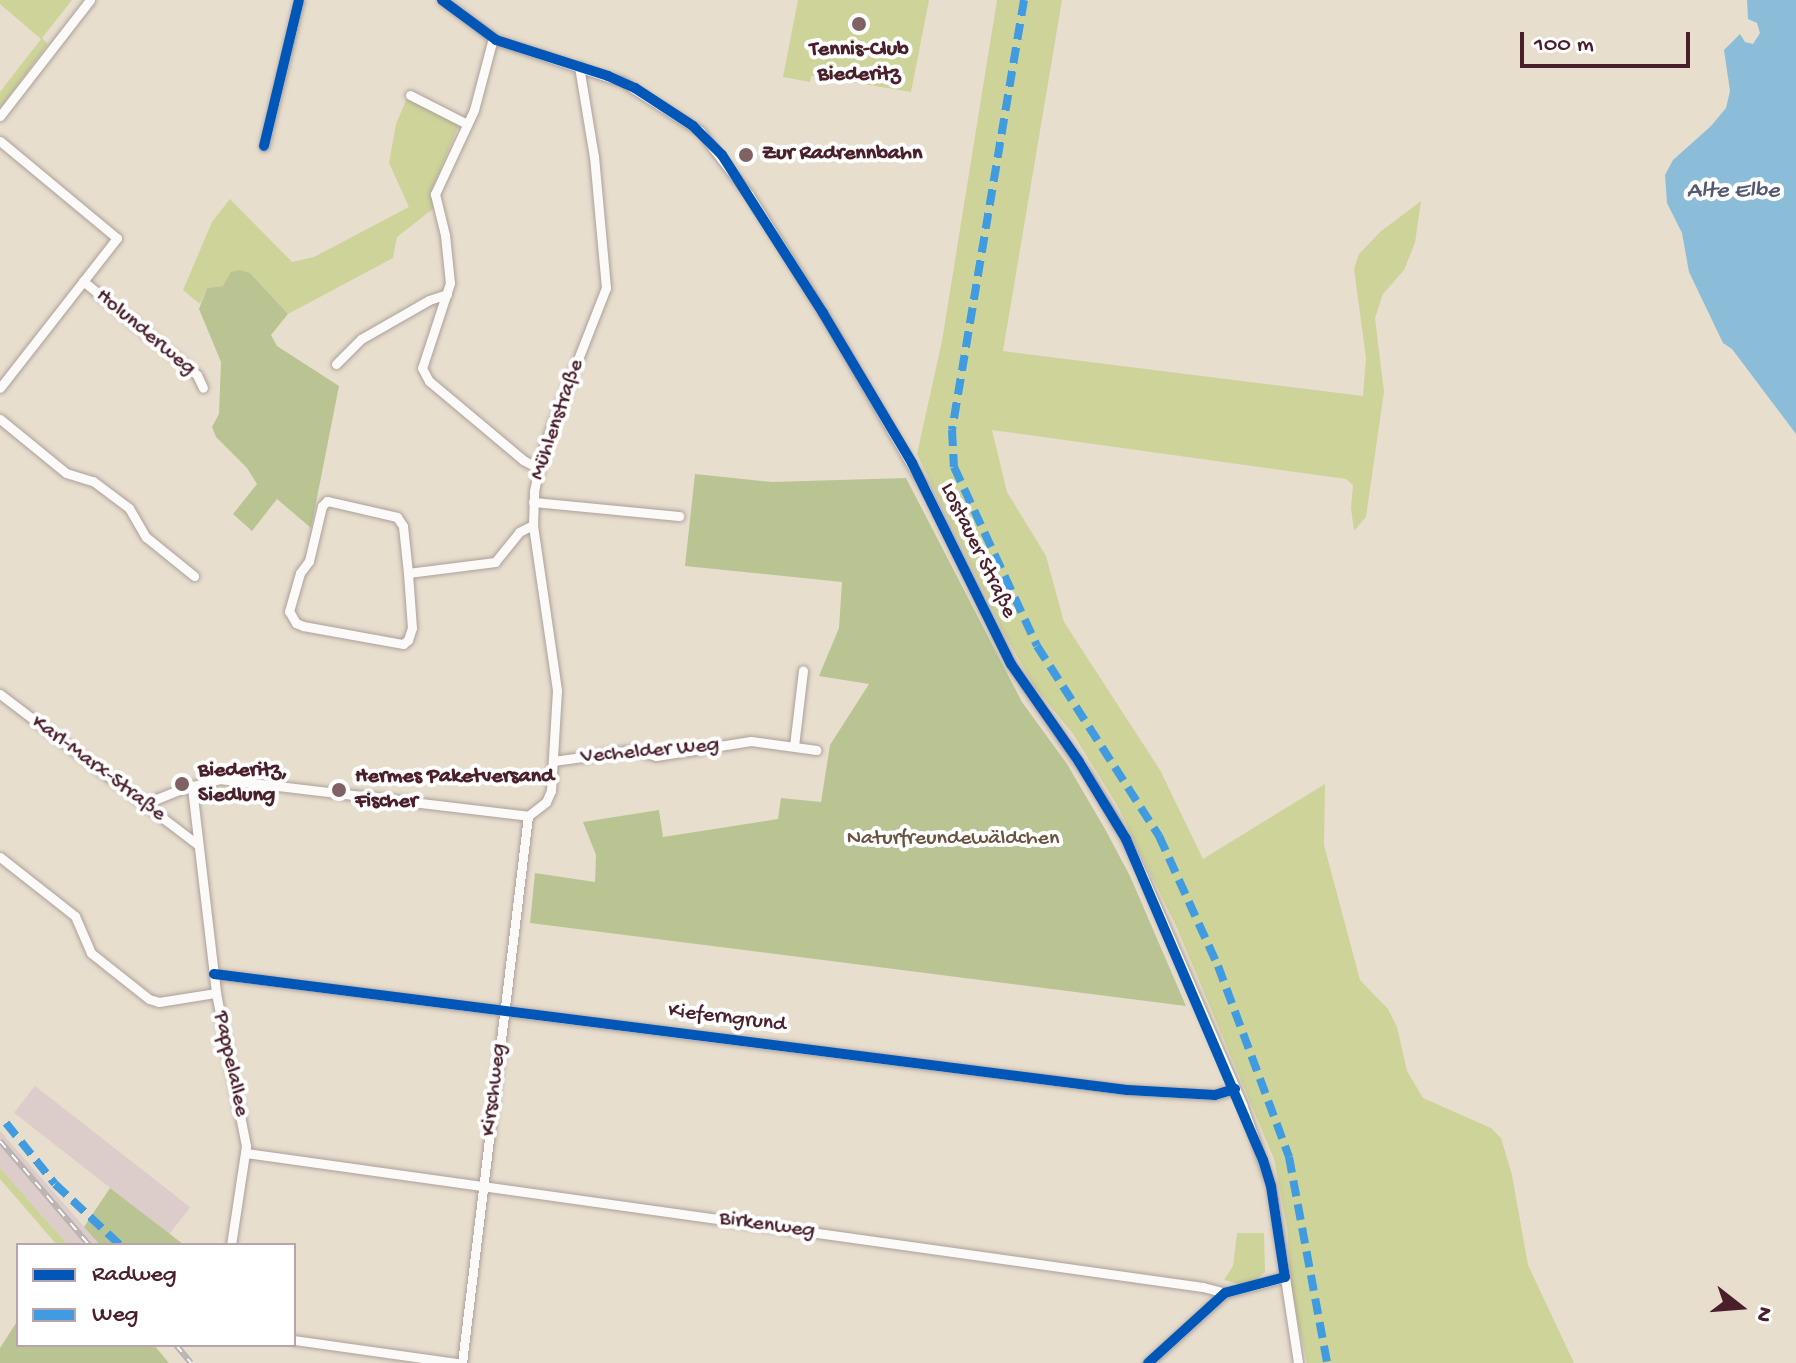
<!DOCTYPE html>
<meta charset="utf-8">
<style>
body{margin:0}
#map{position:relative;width:1796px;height:1363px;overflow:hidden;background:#e8dece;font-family:"Gochi Hand",sans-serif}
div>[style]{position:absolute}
.industrial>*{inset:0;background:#dcccca;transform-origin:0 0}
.green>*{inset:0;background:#ced399}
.forest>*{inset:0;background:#b9c492}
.water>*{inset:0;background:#8cbdd8}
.roads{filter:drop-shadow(0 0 2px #aba099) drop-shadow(0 0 2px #aba099)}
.street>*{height:9px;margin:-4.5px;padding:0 4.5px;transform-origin:4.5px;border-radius:4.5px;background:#fcfaf8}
.rail>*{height:6px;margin-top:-3px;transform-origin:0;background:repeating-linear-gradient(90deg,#fff 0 9px,#b9b3b2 0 18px);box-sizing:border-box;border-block:2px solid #b9b3b2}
.quiet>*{height:8px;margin-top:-4px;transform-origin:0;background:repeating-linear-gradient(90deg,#409be1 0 16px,transparent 0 24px)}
.cycleway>*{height:10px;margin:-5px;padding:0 5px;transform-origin:5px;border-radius:5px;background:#0057b8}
.dots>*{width:22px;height:22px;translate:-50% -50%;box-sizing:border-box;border:4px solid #fff;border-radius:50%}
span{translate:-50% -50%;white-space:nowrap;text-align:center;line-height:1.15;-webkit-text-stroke:8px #fff;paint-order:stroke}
.poi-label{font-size:22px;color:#4a1f2b;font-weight:700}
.left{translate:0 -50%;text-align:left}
.street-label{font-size:22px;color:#4a1f2b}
.park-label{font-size:22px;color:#6b523f}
.water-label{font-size:24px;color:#545972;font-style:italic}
.legend{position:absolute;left:16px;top:1243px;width:280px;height:104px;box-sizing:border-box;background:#fff;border:2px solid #b7a5aa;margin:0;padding:10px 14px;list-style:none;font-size:24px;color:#4a1f2b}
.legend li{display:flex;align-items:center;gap:16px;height:40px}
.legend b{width:40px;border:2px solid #b7a5aa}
.north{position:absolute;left:1700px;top:1267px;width:80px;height:80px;-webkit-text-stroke:6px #fff;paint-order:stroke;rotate:107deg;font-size:22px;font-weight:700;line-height:32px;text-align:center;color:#4a1f2b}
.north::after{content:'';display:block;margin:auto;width:28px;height:36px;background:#4a1f2b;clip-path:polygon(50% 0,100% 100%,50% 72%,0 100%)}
.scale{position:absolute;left:1520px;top:32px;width:170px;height:36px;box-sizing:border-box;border:4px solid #4a1f2b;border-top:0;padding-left:10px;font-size:24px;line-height:28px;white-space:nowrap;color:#4a1f2b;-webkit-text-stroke:6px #fff;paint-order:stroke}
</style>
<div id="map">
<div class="industrial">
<i style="left:35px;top:1086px;width:197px;height:34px;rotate:38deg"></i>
<i style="clip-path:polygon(0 1131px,100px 1245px,68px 1245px,45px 1219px,0 1168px)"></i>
</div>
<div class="green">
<i style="clip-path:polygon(0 0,72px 0,42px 38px,48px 44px,0 108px,0 92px,41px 39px,0 4px)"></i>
<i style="clip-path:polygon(798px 0,929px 0,911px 92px,816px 76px,811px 76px,810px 82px,783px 77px)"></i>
<i style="clip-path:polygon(997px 0,1062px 0,1003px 351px,1363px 396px,1366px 358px,1354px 269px,1359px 254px,1380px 232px,1421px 201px,1415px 243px,1404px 270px,1383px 294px,1375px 318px,1384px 392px,1366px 517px,1354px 531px,1351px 508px,1353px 485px,1346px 479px,992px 430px,1007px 492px,1046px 556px,1064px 622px,1160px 770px,1203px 859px,1325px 784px,1324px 845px,1360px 980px,1388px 1009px,1397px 1027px,1407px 1071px,1423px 1098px,1491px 1128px,1501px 1138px,1512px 1175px,1528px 1265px,1574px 1363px,1307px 1363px,1292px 1294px,1287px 1228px,1274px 1159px,1177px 928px,1117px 805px,1073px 734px,1034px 686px,1004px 633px,917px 454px,942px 341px)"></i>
<i style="clip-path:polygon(407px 98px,456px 122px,458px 127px,430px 194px,434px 208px,397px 237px,393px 258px,288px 314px,250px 273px,240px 271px,224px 286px,207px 288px,200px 304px,183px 290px,212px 222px,230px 199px,292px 262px,314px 257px,409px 207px,389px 163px,396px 124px)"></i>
<i style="clip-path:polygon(0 1168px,45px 1219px,68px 1245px,57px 1245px,0 1179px)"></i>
<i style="clip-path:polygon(1237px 1233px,1264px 1233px,1265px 1272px,1255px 1281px,1243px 1285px,1224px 1280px,1233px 1266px)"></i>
</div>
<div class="forest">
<i style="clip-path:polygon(240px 270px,250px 273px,288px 314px,271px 335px,277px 346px,339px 386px,311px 528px,277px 499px,252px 531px,233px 514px,257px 484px,247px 468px,216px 437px,212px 427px,219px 414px,221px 362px,199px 309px,207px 288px,223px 286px,231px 272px)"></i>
<i style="clip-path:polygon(695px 474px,772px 482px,906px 478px,1022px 702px,1067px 764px,1105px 829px,1130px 876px,1186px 1006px,530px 923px,535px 873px,595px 882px,596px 855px,583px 822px,659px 810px,663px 837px,778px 819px,781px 798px,821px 802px,830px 745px,869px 684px,819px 676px,839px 628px,842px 582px,685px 566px)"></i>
<i style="clip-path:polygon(110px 1188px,170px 1234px,184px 1245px,100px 1245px,84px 1227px)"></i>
<i style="clip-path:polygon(18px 1320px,18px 1345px,154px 1345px,169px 1363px,0 1363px,0 1348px)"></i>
</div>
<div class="water">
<i style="clip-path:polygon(1747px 0,1796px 0,1796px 434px,1732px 349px,1723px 343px,1689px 272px,1682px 233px,1667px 203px,1665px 175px,1673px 160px,1711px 126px,1726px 108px,1730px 91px,1724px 50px,1740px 34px,1745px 42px,1753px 44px,1760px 33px,1757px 23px,1748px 19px)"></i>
</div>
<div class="roads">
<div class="street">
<i style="left:442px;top:0;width:67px;rotate:36.5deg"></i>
<i style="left:496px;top:40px;width:134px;rotate:18.3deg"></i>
<i style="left:623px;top:82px;width:91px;rotate:32.5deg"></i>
<i style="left:700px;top:131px;width:81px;rotate:52.6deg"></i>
<i style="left:749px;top:195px;width:139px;rotate:57.9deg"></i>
<i style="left:823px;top:313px;width:203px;rotate:59.8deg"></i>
<i style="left:925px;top:488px;width:196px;rotate:64deg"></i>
<i style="left:1011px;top:664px;width:132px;rotate:55.5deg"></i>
<i style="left:1086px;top:773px;width:77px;rotate:58.8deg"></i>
<i style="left:1126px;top:839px;width:41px;rotate:65.3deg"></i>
<i style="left:1143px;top:876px;width:249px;rotate:66.5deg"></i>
<i style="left:1242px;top:1104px;width:87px;rotate:70.5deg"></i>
<i style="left:1271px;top:1186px;width:179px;rotate:81.3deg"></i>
<i style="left:493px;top:38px;width:74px;rotate:104.8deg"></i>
<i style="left:474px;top:110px;width:93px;rotate:114.9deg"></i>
<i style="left:435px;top:194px;width:42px;rotate:76.3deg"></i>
<i style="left:445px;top:235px;width:48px;rotate:84.1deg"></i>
<i style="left:450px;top:283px;width:89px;rotate:108.2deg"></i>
<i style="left:422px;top:368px;width:15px;rotate:62deg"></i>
<i style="left:429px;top:381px;width:123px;rotate:40deg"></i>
<i style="left:523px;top:460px;width:17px;rotate:28deg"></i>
<i style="left:410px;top:95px;width:64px;rotate:27deg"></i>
<i style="left:0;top:116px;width:147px;rotate:-52.2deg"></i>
<i style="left:0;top:141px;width:152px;rotate:39.7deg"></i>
<i style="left:117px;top:238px;width:190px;rotate:128deg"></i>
<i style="left:264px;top:146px;width:150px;rotate:-76.5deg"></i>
<i style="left:83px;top:281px;width:148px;rotate:39.5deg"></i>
<i style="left:197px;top:375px;width:14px;rotate:65deg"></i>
<i style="left:336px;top:364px;width:35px;rotate:-45deg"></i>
<i style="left:361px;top:339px;width:78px;rotate:-29.8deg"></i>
<i style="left:429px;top:300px;width:19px;rotate:-18deg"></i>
<i style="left:0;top:419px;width:85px;rotate:39.3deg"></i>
<i style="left:66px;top:473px;width:28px;rotate:17deg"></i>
<i style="left:93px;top:481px;width:45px;rotate:36.9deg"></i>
<i style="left:129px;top:508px;width:34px;rotate:60deg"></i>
<i style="left:146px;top:537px;width:62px;rotate:39.1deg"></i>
<i style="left:533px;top:502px;width:147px;rotate:5.5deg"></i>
<i style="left:408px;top:573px;width:47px;rotate:-96.1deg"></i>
<i style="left:403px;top:526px;width:11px;rotate:-124deg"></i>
<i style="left:397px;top:517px;width:72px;rotate:-167.1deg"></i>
<i style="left:327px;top:501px;width:7px;rotate:135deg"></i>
<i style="left:322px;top:506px;width:57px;rotate:103.3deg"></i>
<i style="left:309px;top:561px;width:15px;rotate:127deg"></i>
<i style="left:300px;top:573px;width:40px;rotate:106deg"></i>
<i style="left:289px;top:611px;width:14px;rotate:60deg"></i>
<i style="left:296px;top:623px;width:8px;rotate:23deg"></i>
<i style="left:303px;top:626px;width:102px;rotate:10.2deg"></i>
<i style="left:403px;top:644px;width:6px;rotate:-39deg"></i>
<i style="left:408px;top:640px;width:13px;rotate:-72deg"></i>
<i style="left:412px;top:628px;width:55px;rotate:-94.2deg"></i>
<i style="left:408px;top:573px;width:88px;rotate:-7.2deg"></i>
<i style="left:495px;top:562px;width:38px;rotate:-51deg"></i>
<i style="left:519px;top:532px;width:16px;rotate:-27deg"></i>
<i style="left:0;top:694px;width:248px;rotate:37.3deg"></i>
<i style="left:794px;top:746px;width:76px;rotate:-83.2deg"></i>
<i style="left:553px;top:761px;width:82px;rotate:-7.7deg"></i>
<i style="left:634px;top:750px;width:23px;rotate:15deg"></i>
<i style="left:656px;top:756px;width:96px;rotate:-9deg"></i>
<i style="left:751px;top:741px;width:66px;rotate:7.9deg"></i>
<i style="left:192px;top:788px;width:206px;rotate:83.3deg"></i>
<i style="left:216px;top:993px;width:156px;rotate:78.9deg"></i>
<i style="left:246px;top:1146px;width:100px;rotate:98.6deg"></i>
<i style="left:144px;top:804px;width:43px;rotate:-21.8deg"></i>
<i style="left:184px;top:788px;width:36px;rotate:-14deg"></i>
<i style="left:219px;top:779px;width:311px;rotate:6.8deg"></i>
<i style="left:528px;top:816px;width:23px;rotate:-38deg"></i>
<i style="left:546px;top:802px;width:12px;rotate:-66deg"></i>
<i style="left:551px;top:791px;width:101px;rotate:-86.6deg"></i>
<i style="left:557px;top:690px;width:167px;rotate:-98.3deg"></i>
<i style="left:533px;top:525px;width:34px;rotate:-88deg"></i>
<i style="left:534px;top:491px;width:46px;rotate:-77.5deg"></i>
<i style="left:544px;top:446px;width:170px;rotate:-68.6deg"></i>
<i style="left:606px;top:288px;width:132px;rotate:-95.2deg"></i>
<i style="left:594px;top:157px;width:92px;rotate:-99.4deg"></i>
<i style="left:0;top:857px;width:95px;rotate:38.2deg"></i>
<i style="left:75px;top:916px;width:40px;rotate:66.6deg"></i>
<i style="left:91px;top:953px;width:74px;rotate:38.4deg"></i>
<i style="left:149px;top:999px;width:10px;rotate:17deg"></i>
<i style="left:159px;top:1002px;width:58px;rotate:-9deg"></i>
<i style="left:214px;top:974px;width:920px;rotate:7.24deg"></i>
<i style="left:1127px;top:1090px;width:88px;rotate:3.3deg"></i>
<i style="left:1215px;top:1095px;width:21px;rotate:-17deg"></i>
<i style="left:246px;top:1153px;width:966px;rotate:7.97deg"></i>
<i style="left:1203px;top:1287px;width:23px;rotate:15deg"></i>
<i style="left:1225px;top:1293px;width:62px;rotate:-14.9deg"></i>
<i style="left:294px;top:1340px;width:165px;rotate:8deg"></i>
<i style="left:462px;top:1363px;width:551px;rotate:-83.12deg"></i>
<i style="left:1148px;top:1363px;width:104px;rotate:-42.3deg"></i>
</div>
</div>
<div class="rail">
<i style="left:0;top:1141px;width:137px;rotate:49.4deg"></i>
<i style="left:176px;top:1345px;width:23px;rotate:50deg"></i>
</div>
<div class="quiet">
<i style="left:1024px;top:0;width:436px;rotate:99.5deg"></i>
<i style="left:952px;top:430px;width:37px;rotate:87deg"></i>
<i style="left:954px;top:467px;width:197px;rotate:65.1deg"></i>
<i style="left:1037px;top:646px;width:226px;rotate:57.3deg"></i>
<i style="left:1159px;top:836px;width:143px;rotate:65.6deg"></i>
<i style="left:1218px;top:966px;width:204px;rotate:69.6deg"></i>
<i style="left:1289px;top:1157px;width:209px;rotate:79.5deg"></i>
<i style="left:6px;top:1123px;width:78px;rotate:51.2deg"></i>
<i style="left:55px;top:1184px;width:89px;rotate:43.2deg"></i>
</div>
<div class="cycleway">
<i style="left:442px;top:0;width:67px;rotate:36.5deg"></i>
<i style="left:496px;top:40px;width:118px;rotate:17.8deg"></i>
<i style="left:608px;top:76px;width:30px;rotate:24deg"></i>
<i style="left:635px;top:88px;width:69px;rotate:33.2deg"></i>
<i style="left:693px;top:126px;width:41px;rotate:45deg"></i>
<i style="left:722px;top:155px;width:188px;rotate:57.4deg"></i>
<i style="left:823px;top:313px;width:174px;rotate:59.3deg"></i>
<i style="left:912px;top:463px;width:224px;rotate:63.8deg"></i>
<i style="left:1011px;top:664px;width:119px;rotate:55.2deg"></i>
<i style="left:1079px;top:762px;width:90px;rotate:58.6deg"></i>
<i style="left:1126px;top:839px;width:349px;rotate:66.9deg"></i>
<i style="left:1263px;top:1160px;width:27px;rotate:73deg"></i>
<i style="left:1271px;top:1186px;width:92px;rotate:81.3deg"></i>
<i style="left:1285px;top:1277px;width:62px;rotate:165.1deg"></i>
<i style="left:1225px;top:1293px;width:104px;rotate:137.7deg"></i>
<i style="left:264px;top:146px;width:150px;rotate:-76.5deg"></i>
<i style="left:214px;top:974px;width:920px;rotate:7.24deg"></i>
<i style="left:1127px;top:1090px;width:88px;rotate:3.3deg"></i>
<i style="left:1215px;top:1095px;width:21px;rotate:-17deg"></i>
</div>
<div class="dots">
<i style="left:859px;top:24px;background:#816264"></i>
<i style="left:746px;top:155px;background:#816264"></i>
<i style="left:182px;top:784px;background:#816264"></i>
<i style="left:339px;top:790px;background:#816264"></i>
</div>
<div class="poi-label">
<span style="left:859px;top:63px">Tennis-Club<br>Biederitz</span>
<span class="left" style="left:762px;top:155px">Zur Radrennbahn</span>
<span class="left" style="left:198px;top:784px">Biederitz,<br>Siedlung</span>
<span class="left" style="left:355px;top:790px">Hermes Paketversand<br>Fischer</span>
</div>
<div class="street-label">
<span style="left:145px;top:333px;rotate:40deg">Holunderweg</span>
<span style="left:558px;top:420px;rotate:-71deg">Mühlenstraße</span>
<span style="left:977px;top:551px;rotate:64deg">Lostauer Straße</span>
<span style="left:650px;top:752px;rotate:-5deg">Vechelder Weg</span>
<span style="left:98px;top:769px;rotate:37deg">Karl-Marx-Straße</span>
<span style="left:727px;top:1019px;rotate:7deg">Kieferngrund</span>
<span style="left:230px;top:1064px;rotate:78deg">Pappelallee</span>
<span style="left:495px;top:1090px;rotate:-83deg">Kirschweg</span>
<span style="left:767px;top:1226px;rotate:8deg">Birkenweg</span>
</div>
<div class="park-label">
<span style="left:953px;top:840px">Naturfreundewäldchen</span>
</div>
<div class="water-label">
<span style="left:1733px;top:192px">Alte Elbe</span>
</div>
<ul class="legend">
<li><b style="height:10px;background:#0057b8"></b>Radweg</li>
<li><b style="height:10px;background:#409be1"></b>Weg</li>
</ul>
<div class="north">N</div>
<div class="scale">100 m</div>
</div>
